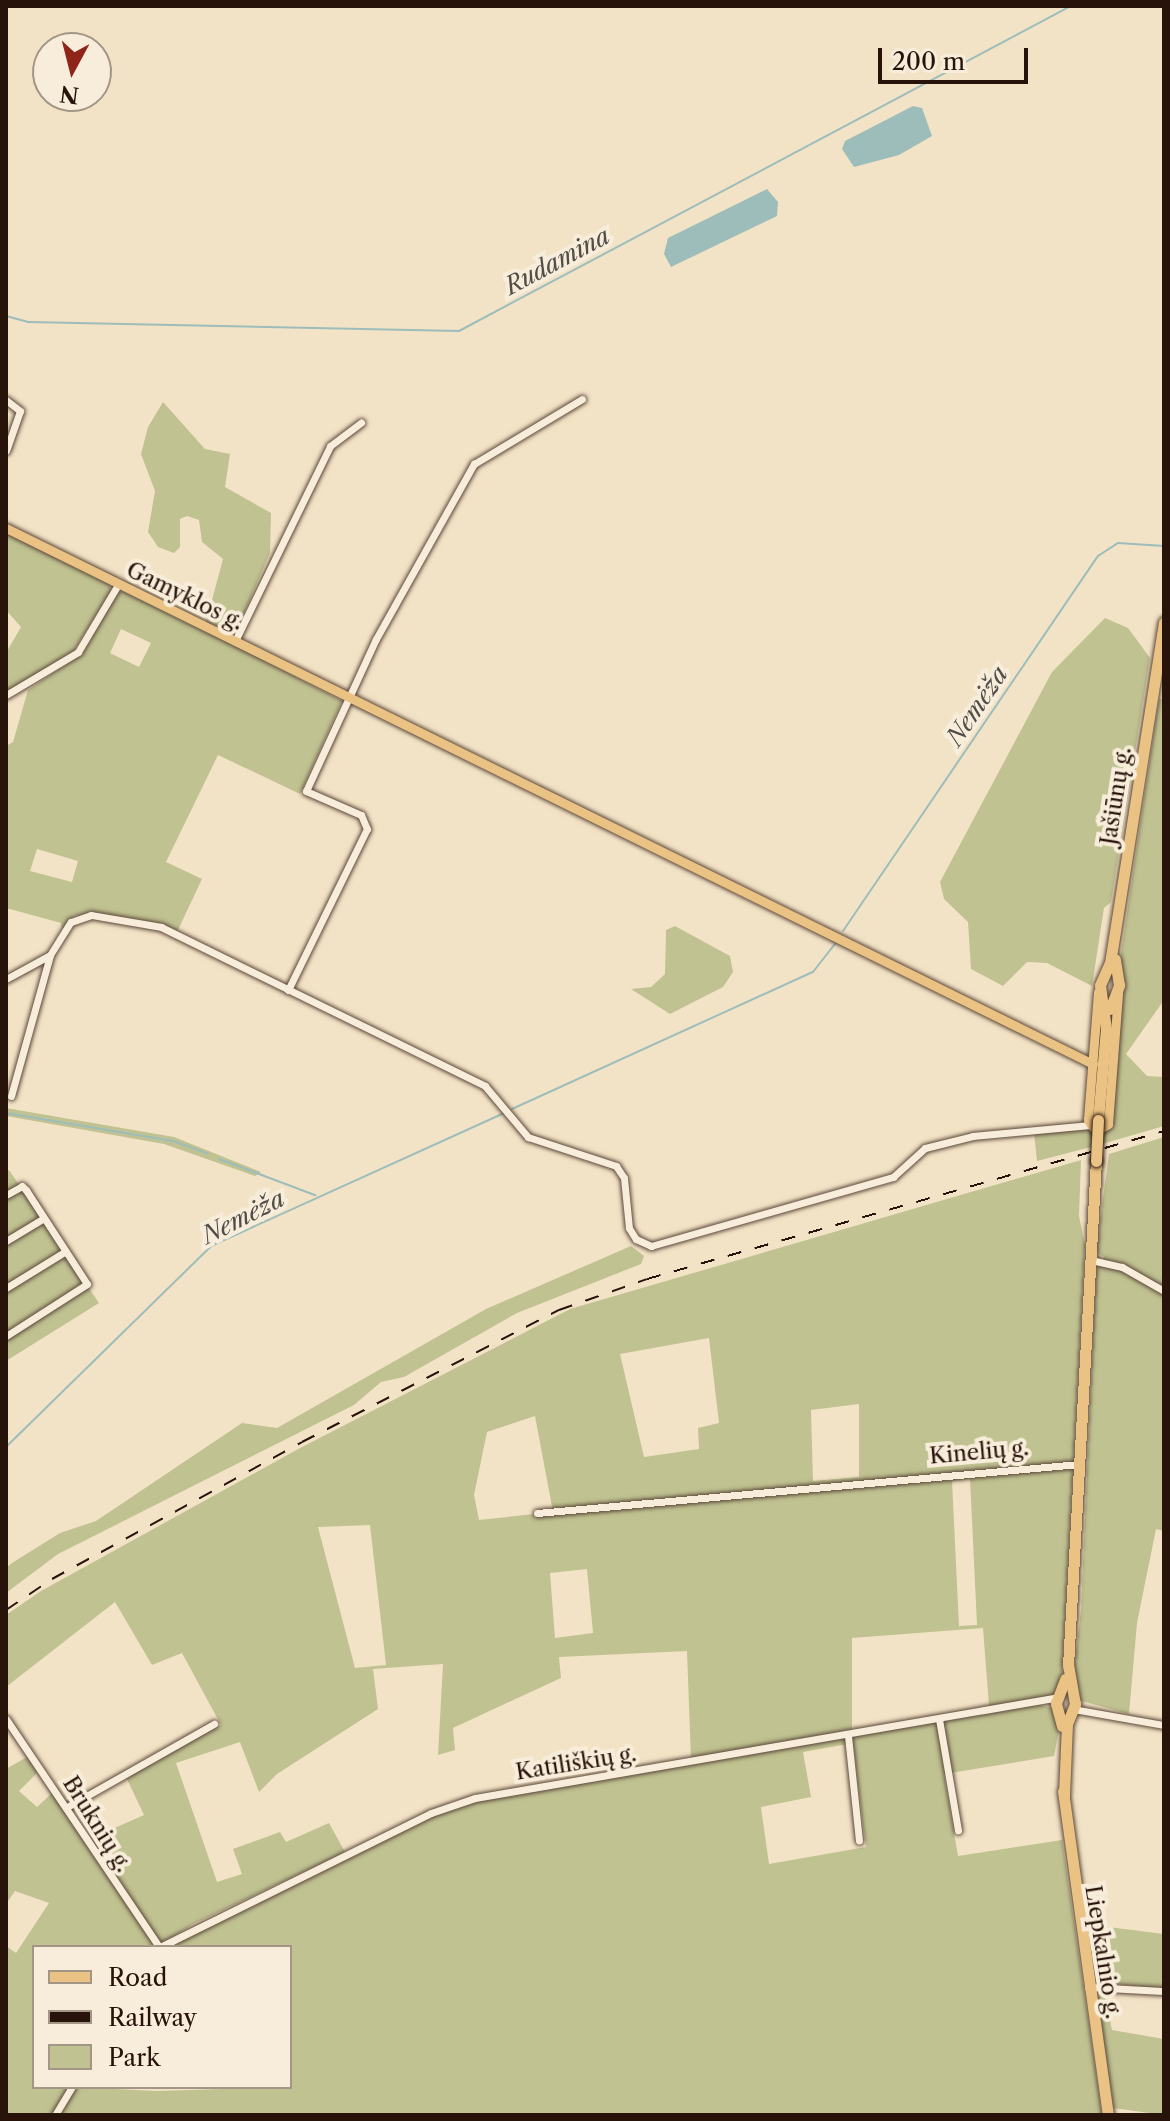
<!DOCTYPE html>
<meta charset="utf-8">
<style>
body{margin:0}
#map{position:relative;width:1170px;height:2121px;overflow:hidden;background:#f3e3c6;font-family:"Libre Caslon Text",serif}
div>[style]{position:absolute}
.green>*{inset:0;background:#c0c291}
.water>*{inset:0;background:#9dbdbb}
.stream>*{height:2px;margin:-1px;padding:0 1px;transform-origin:1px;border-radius:1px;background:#9dbdbb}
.roads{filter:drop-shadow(0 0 2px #5b473a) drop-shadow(0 0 2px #5b473a)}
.minor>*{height:7px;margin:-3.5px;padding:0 3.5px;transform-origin:3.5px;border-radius:3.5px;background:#f7edda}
.major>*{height:9px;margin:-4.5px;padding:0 4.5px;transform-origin:4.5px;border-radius:4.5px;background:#eac283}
.highway>*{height:11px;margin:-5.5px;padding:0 5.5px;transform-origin:5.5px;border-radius:5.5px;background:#eac283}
.rail>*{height:2px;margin-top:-1px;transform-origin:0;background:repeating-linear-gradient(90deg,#28130b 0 14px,transparent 0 28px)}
.bridges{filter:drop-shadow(0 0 2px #28130b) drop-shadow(0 0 2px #28130b)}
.highway-bridge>*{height:11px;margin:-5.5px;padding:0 5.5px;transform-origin:5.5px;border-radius:5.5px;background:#eac283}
span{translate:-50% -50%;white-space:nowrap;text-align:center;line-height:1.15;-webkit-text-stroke:8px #f7edda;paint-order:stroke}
.street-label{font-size:22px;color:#28130b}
.water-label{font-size:24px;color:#514e49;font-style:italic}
.frame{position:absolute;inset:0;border:8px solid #28130b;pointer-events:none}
.legend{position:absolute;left:32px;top:1945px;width:260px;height:144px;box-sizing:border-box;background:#f7edda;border:2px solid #a49687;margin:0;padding:10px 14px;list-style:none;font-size:24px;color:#28130b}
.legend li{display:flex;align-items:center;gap:16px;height:40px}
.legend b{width:40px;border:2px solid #a49687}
.north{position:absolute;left:32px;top:32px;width:80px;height:80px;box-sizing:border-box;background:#f7edda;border:2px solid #a49687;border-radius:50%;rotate:187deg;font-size:22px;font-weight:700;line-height:32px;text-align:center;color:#28130b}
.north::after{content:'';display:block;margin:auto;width:28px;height:36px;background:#8f2418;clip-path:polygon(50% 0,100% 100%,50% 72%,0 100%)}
.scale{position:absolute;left:878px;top:48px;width:150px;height:36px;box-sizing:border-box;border:4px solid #28130b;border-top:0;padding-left:10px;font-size:24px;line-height:28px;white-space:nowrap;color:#28130b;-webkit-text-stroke:6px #f7edda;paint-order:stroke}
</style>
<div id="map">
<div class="green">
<i style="clip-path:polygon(163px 402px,205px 449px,230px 454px,225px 487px,271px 513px,270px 553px,234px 636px,206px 622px,223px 559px,202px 542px,199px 520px,187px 516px,180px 519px,180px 547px,174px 553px,158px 547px,148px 532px,155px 491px,141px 454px,148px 427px)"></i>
<i style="clip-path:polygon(6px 532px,109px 584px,111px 591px,72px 653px,6px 692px,6px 653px,21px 627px,6px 610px)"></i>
<i style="clip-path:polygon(evenodd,128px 591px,342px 701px,300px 794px,218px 755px,166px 862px,202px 879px,177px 932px,148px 921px,89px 913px,74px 916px,62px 929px,61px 923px,6px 908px,6px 746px,13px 742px,28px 690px,76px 658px,116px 593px,128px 591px,121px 629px,151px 643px,139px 667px,110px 653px,121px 629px,128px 591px,37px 849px,78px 861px,72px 882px,30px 871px,37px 849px)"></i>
<i style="clip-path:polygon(1105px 618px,1128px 628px,1150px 658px,1111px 902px,1104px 908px,1092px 986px,1047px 963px,1027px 962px,1003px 986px,971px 969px,968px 922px,944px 899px,940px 882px,1052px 672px)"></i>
<i style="clip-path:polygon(1159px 699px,1164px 699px,1164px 1000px,1126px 1054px,1147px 1076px,1164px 1077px,1164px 1126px,1102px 1144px,1102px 1135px,1112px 1126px,1122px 1000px,1119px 967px)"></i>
<i style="clip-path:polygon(675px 926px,730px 956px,733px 972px,723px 987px,670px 1014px,631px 989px,651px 987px,665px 974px,666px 930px)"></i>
<i style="clip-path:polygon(6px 1108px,174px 1137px,261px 1172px,255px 1176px,164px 1144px,6px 1116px)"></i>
<i style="clip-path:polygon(1085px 1128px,1092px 1133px,1091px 1147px,1037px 1161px,1034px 1132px)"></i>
<i style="clip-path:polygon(1164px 1137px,1164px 1531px,1156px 1529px,1137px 1623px,1129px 1714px,1078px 1700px,1072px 1690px,1081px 1610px,1096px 1272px,1104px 1257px,1096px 1252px,1109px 1154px)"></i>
<i style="clip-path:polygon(evenodd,1081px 1160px,1079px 1216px,1085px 1245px,1061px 1688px,1053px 1695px,989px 1706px,983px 1628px,852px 1638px,852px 1731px,691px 1760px,687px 1651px,559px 1657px,561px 1678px,453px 1728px,455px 1750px,438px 1755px,443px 1664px,373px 1669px,378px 1709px,277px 1774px,259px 1792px,240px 1742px,176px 1763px,217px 1882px,242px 1874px,233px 1849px,280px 1832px,286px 1842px,329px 1823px,345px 1852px,193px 1924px,157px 1947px,34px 1947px,34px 2087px,69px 2087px,52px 2115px,6px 2115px,6px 1946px,16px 1953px,49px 1903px,15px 1891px,6px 1904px,6px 1769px,27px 1757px,39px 1771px,19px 1791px,37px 1807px,53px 1792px,85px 1841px,144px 1815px,126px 1777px,221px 1725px,182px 1653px,152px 1665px,115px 1602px,6px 1687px,6px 1615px,41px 1591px,300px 1448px,570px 1309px,1081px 1160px,709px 1338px,719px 1423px,698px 1428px,699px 1449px,644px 1457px,620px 1354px,709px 1338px,1081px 1160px,859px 1404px,859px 1477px,813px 1481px,811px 1410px,859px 1404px,1081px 1160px,535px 1416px,553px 1512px,479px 1520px,474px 1495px,487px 1432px,535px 1416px,1081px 1160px,970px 1479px,977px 1625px,959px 1626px,952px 1481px,970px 1479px,1081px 1160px,370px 1525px,386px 1665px,355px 1668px,318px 1527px,370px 1525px,1081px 1160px,587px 1569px,593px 1633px,555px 1638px,550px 1573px,587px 1569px)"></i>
<i style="clip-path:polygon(9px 1170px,99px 1303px,6px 1361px,6px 1172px)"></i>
<i style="clip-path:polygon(631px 1246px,644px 1256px,641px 1264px,517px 1313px,404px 1377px,381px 1382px,354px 1405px,58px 1554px,6px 1593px,6px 1568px,12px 1563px,60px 1533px,96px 1521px,242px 1423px,277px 1428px,486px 1309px)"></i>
<i style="clip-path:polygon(evenodd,1035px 1704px,1052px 1708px,1060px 1725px,1054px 1756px,944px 1774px,958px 1856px,1062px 1840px,1102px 2115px,58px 2115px,75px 2087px,156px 2091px,290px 2087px,290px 1947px,164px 1947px,437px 1814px,477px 1801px,1035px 1704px,853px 1743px,866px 1847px,769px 1864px,761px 1807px,811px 1797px,803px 1752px,853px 1743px)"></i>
<i style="clip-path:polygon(1085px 1924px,1164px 1934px,1164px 1989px,1095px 1982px)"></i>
<i style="clip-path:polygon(1104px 1988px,1112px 2030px,1164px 2039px,1164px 2115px,1113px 2108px,1095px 2000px)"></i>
</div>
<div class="water">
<i style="clip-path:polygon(913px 106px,922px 108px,932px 136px,899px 155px,854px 167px,842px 149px,845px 141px)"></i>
<i style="clip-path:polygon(767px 189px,778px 202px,777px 216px,671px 267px,664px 254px,668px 238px)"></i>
</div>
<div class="stream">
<i style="left:6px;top:316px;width:24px;rotate:15deg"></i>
<i style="left:29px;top:322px;width:430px;rotate:1.2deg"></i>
<i style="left:459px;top:331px;width:693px;rotate:-27.97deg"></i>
<i style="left:843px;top:931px;width:453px;rotate:-55.8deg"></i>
<i style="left:1098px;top:556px;width:24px;rotate:-33deg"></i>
<i style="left:1118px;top:543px;width:46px;rotate:3.7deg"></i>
<i style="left:512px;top:1109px;width:331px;rotate:-24.5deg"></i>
<i style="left:813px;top:972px;width:36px;rotate:-52deg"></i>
<i style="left:6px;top:1113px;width:169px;rotate:9.5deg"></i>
<i style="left:173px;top:1141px;width:37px;rotate:20deg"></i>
<i style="left:219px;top:1159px;width:103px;rotate:20.6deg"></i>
<i style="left:6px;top:1447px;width:287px;rotate:-44.4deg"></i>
<i style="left:211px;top:1246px;width:322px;rotate:-24.4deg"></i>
</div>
<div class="roads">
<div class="minor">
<i style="left:6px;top:400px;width:18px;rotate:38deg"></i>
<i style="left:20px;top:411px;width:42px;rotate:109.3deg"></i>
<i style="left:235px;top:641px;width:217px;rotate:-64deg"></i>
<i style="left:330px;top:446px;width:39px;rotate:-37deg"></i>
<i style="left:6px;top:695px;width:84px;rotate:-30.8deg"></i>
<i style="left:78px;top:652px;width:80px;rotate:-59.3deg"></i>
<i style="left:6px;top:979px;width:50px;rotate:-28.6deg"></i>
<i style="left:288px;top:990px;width:179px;rotate:-63.9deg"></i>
<i style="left:367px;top:829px;width:15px;rotate:-113deg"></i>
<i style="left:361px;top:815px;width:60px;rotate:-156.4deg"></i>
<i style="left:306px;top:791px;width:167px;rotate:-65.3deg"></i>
<i style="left:376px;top:639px;width:201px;rotate:-60.8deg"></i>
<i style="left:474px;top:464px;width:126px;rotate:-31deg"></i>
<i style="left:11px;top:1096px;width:146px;rotate:-74.5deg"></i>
<i style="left:50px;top:955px;width:39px;rotate:-58deg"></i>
<i style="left:71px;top:922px;width:21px;rotate:-19deg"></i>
<i style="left:91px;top:915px;width:71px;rotate:9.7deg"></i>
<i style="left:161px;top:927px;width:361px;rotate:26.1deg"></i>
<i style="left:485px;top:1086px;width:67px;rotate:49.9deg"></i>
<i style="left:528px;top:1137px;width:93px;rotate:18.2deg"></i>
<i style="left:616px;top:1166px;width:14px;rotate:56deg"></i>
<i style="left:624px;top:1178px;width:50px;rotate:84.3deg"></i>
<i style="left:629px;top:1228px;width:13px;rotate:58deg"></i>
<i style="left:636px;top:1239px;width:17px;rotate:25deg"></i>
<i style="left:651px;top:1246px;width:252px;rotate:-15.9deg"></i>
<i style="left:893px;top:1177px;width:43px;rotate:-42.2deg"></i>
<i style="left:925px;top:1148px;width:49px;rotate:-14deg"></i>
<i style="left:973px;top:1136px;width:117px;rotate:-5.4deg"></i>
<i style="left:6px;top:1195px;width:18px;rotate:-29deg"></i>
<i style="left:22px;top:1186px;width:6px;rotate:45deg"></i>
<i style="left:26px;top:1190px;width:112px;rotate:57deg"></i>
<i style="left:87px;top:1284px;width:96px;rotate:147.3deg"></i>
<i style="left:6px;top:1241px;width:44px;rotate:-31.2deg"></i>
<i style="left:1091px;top:1260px;width:32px;rotate:13deg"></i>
<i style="left:1122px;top:1267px;width:48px;rotate:29.7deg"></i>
<i style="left:6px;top:1288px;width:70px;rotate:-31.7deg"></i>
<i style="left:537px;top:1513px;width:545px;rotate:-5.16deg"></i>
<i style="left:1073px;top:1709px;width:92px;rotate:10deg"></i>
<i style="left:6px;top:1719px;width:275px;rotate:56.1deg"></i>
<i style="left:939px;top:1719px;width:113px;rotate:80.3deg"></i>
<i style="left:848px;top:1736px;width:105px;rotate:84deg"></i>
<i style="left:67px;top:1807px;width:169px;rotate:-29.5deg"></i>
<i style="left:160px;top:1947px;width:302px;rotate:-26.3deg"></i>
<i style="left:431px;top:1813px;width:46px;rotate:-18.8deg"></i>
<i style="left:475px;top:1798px;width:593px;rotate:-9.81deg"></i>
<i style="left:1088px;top:1987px;width:76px;rotate:3deg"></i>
<i style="left:55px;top:2115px;width:33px;rotate:-59deg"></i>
</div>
<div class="major">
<i style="left:6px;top:528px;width:1212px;rotate:26.25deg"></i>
<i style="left:1098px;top:992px;width:128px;rotate:94.5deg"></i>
<i style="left:1088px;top:1120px;width:14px;rotate:54deg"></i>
<i style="left:1096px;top:1131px;width:14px;rotate:-30deg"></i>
<i style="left:1108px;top:1124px;width:131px;rotate:-85.6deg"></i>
</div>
<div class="highway">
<i style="left:1110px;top:1009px;width:26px;rotate:-69deg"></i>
<i style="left:1119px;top:985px;width:26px;rotate:-99deg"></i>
<i style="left:1098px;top:1120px;width:91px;rotate:-85deg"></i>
<i style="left:1106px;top:1029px;width:44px;rotate:-97.8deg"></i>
<i style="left:1100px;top:985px;width:24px;rotate:-66deg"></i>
<i style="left:1110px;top:963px;width:345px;rotate:-81deg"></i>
<i style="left:1062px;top:1726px;width:24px;rotate:-105deg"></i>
<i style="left:1056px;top:1703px;width:26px;rotate:-69deg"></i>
<i style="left:1063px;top:1791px;width:327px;rotate:82.1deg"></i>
<i style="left:1064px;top:1795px;width:71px;rotate:-87.6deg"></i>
<i style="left:1067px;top:1724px;width:22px;rotate:-68deg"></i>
<i style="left:1075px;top:1704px;width:39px;rotate:-100deg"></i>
<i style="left:1068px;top:1666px;width:506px;rotate:-86.83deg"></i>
</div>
</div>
<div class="rail">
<i style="left:6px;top:1610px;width:55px;rotate:-34deg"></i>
<i style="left:52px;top:1579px;width:285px;rotate:-28.7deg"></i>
<i style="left:302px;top:1442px;width:289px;rotate:-27.2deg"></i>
<i style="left:559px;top:1310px;width:93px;rotate:-19.4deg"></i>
<i style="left:647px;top:1279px;width:538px;rotate:-15.97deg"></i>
</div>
<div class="bridges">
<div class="highway-bridge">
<i style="left:1096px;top:1161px;width:41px;rotate:-87.2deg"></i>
</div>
</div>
<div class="street-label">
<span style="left:185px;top:596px;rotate:26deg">Gamyklos g.</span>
<span style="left:1116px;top:796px;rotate:-81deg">Jašiūnų g.</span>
<span style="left:979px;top:1452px;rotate:-5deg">Kinelių g.</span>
<span style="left:576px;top:1763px;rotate:-9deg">Katiliškių g.</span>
<span style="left:97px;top:1824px;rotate:58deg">Bruknių g.</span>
<span style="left:1103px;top:1952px;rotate:81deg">Liepkalnio g.</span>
</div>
<div class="water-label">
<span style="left:557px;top:261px;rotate:-28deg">Rudamina</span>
<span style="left:977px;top:706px;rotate:-56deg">Nemėža</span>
<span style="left:243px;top:1217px;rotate:-27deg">Nemėža</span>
</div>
<div class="frame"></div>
<ul class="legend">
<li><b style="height:10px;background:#eac283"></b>Road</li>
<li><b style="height:10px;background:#28130b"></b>Railway</li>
<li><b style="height:22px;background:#c0c291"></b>Park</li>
</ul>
<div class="north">N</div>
<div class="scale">200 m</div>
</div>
